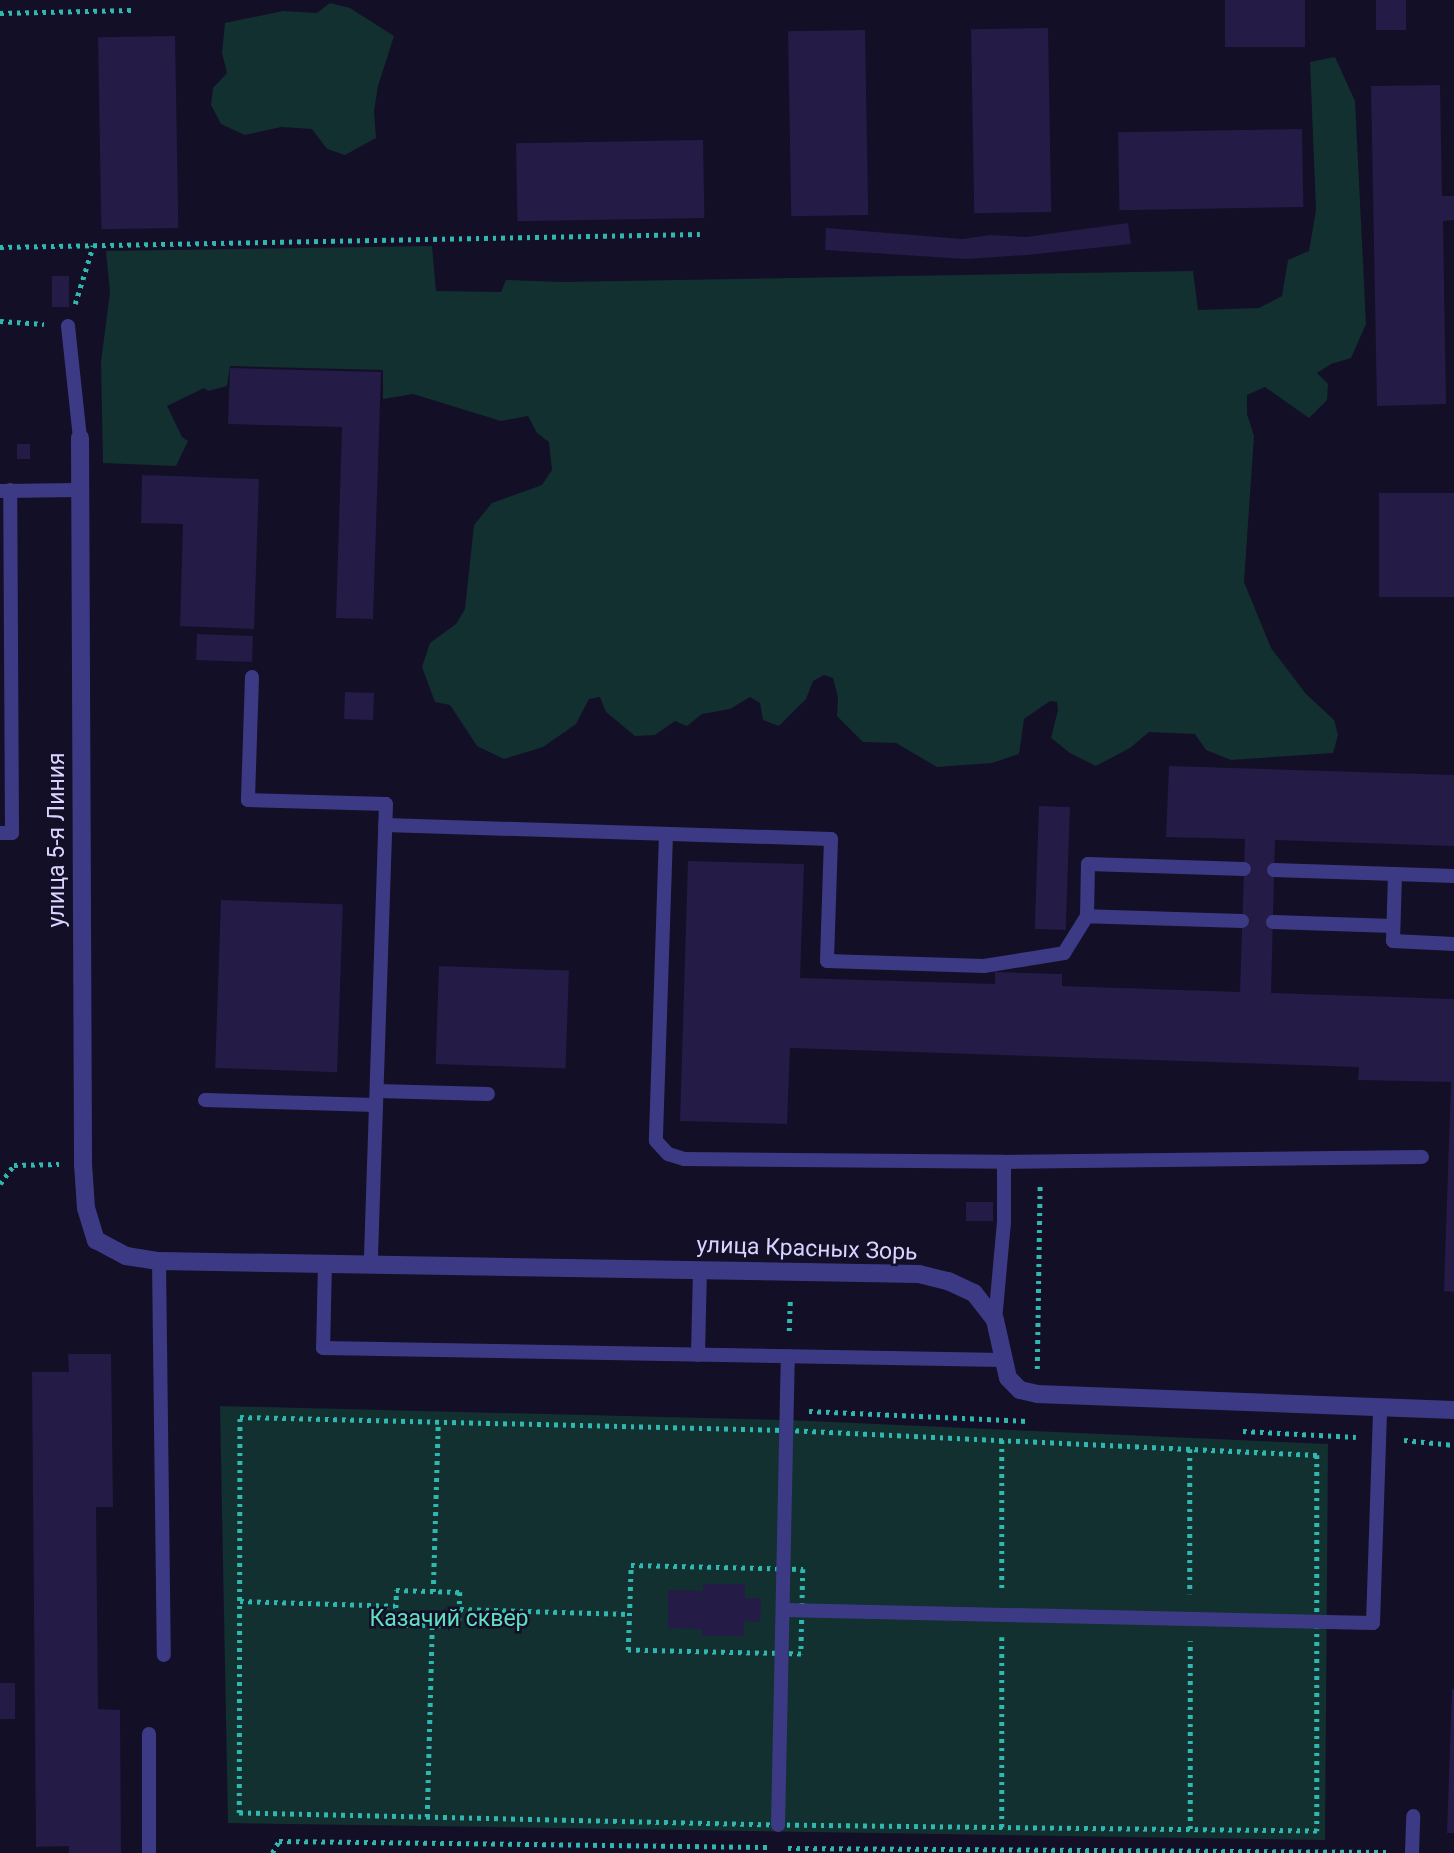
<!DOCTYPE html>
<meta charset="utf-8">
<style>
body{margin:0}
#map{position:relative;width:1454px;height:1853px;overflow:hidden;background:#130f26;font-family:Roboto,sans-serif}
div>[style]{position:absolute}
.green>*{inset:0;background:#12302f}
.building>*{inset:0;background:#241b47;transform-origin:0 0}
.path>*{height:4.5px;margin-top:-2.25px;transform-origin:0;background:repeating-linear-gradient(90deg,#2fb8b0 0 3.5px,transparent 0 8.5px)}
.lane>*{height:14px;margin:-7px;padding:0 7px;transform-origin:7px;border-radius:7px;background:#3d3a85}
.street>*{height:18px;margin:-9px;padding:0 9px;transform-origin:9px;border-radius:9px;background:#3d3a85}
span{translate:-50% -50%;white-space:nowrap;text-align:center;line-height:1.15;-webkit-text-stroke:5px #130f26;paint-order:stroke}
.street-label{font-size:23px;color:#d9d4ff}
.park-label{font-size:23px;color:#5fe0c0}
</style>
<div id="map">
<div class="green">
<i style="clip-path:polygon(330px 3px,350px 8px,394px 36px,378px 86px,374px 111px,376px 138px,345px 155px,327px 149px,312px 129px,281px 127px,245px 135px,221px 124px,211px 105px,213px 88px,227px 73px,222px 53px,225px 23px,283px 11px,317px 13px)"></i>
<i style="clip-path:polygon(1335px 57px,1355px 101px,1366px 324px,1351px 358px,1331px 364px,1317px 373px,1328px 384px,1327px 400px,1309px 418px,1265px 387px,1247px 395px,1247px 414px,1254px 436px,1244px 582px,1271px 648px,1306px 694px,1334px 720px,1338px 735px,1333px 753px,1231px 760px,1206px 750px,1195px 734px,1149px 732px,1130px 748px,1096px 766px,1070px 753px,1051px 738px,1058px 710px,1057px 702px,1050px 701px,1024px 719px,1019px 754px,992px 763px,937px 767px,896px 743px,863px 742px,837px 716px,838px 697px,833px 678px,824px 675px,813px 681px,806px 699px,779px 726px,763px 720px,760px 703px,750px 697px,730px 709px,702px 714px,687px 726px,675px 721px,655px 735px,635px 736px,606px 712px,600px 697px,589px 699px,576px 724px,543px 747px,504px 759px,477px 746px,450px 705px,435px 702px,422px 667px,430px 643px,456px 624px,465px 609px,474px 525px,492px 503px,542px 485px,552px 470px,549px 442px,537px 433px,528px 416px,501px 421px,413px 394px,383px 399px,383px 370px,230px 366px,227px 386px,208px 391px,204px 388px,167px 406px,182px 437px,188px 441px,176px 466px,103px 463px,101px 362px,110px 292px,106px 251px,432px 246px,436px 291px,501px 292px,506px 280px,562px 282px,1193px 271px,1198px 310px,1259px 308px,1282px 296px,1288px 260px,1309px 251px,1316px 210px,1310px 62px)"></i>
<i style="clip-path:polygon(220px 1406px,787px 1420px,1328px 1444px,1325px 1840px,228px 1823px)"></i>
</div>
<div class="building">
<i style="left:1225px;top:0;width:80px;height:47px"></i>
<i style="left:1376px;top:0;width:30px;height:30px"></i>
<i style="left:1048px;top:28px;width:184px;height:77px;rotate:89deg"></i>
<i style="left:865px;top:30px;width:185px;height:77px;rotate:89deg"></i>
<i style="left:175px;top:36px;width:192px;height:77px;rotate:89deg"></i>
<i style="clip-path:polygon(1440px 85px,1442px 196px,1454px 196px,1454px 220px,1443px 221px,1446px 404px,1377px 406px,1371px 86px)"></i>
<i style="left:1302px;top:129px;width:78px;height:184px;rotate:89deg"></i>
<i style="left:703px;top:140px;width:78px;height:187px;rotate:89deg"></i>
<i style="clip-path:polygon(1128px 223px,1131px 244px,1027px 255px,966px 259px,825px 250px,826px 228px,963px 239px,990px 235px,1026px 237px)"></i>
<i style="left:52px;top:276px;width:17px;height:31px"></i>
<i style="clip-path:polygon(230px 368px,381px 372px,373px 619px,336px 618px,342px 427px,228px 424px)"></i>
<i style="left:17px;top:444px;width:13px;height:15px"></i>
<i style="clip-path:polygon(142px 475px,259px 479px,254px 629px,180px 626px,183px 524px,141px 523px)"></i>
<i style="left:1454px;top:493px;width:104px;height:75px;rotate:90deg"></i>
<i style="left:197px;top:634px;width:56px;height:26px;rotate:2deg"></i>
<i style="left:345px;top:692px;width:29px;height:27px;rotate:2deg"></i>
<i style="clip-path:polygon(1169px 766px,1454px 775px,1454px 846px,1275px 840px,1271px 993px,1454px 999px,1454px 1292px,1444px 1291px,1451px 1082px,1358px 1080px,1359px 1067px,790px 1048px,787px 1124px,680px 1121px,688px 861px,804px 864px,800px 978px,995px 984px,995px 972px,1062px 974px,1062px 986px,1240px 992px,1245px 839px,1166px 837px)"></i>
<i style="left:1039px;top:806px;width:31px;height:123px;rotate:2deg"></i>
<i style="left:221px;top:900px;width:122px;height:168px;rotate:2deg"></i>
<i style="left:439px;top:966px;width:130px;height:98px;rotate:2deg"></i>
<i style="left:966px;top:1202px;width:27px;height:19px"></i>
<i style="clip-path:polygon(68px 1354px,111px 1354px,113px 1507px,96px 1507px,98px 1709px,120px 1710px,121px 1853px,69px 1853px,69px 1846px,36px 1847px,32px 1372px,69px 1372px)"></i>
<i style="clip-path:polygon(703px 1584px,745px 1584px,745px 1598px,761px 1598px,760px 1622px,744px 1621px,744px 1636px,702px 1636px,702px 1629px,668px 1628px,668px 1590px,703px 1591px)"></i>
<i style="left:0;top:1683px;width:15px;height:36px"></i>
<i style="clip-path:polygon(1452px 1689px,1454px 1689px,1454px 1833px,1447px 1833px)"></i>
</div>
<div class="path">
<i style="left:0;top:13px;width:131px;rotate:-1.3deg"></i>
<i style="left:0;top:247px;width:700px;rotate:-1.06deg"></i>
<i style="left:75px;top:304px;width:61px;rotate:-72.8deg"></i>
<i style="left:0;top:321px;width:44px;rotate:3.9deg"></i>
<i style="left:0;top:1184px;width:24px;rotate:-54deg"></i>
<i style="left:14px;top:1165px;width:45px;rotate:-1.3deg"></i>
<i style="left:789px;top:1331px;width:33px;rotate:-88deg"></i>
<i style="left:1037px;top:1369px;width:184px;rotate:-89.1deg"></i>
<i style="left:809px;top:1411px;width:219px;rotate:2.6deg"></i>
<i style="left:240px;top:1417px;width:547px;rotate:1.36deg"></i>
<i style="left:787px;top:1430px;width:531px;rotate:2.7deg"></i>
<i style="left:1317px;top:1455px;width:376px;rotate:90deg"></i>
<i style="left:1317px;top:1831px;width:539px;rotate:-179.36deg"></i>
<i style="left:778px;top:1825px;width:539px;rotate:-178.72deg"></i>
<i style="left:239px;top:1813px;width:396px;rotate:-89.9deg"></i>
<i style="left:1243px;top:1431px;width:113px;rotate:3deg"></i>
<i style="left:1002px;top:1440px;width:150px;rotate:90deg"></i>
<i style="left:1404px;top:1440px;width:50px;rotate:5.7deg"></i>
<i style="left:1190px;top:1449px;width:145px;rotate:90deg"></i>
<i style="left:631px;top:1565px;width:172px;rotate:1.3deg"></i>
<i style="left:803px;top:1569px;width:85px;rotate:91.3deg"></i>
<i style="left:801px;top:1654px;width:173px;rotate:-178.7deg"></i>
<i style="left:628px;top:1650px;width:85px;rotate:-88deg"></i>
<i style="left:396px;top:1590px;width:64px;rotate:1.8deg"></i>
<i style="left:460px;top:1592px;width:34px;rotate:92deg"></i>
<i style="left:459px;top:1626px;width:64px;rotate:-179.1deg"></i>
<i style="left:395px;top:1625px;width:35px;rotate:-88deg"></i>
<i style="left:433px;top:1592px;width:170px;rotate:-88.3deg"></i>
<i style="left:240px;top:1601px;width:155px;rotate:1.8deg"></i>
<i style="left:460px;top:1609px;width:170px;rotate:1.7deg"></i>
<i style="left:1002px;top:1637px;width:190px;rotate:90deg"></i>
<i style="left:427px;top:1817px;width:191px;rotate:-88.5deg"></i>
<i style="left:1190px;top:1829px;width:188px;rotate:-90deg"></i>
<i style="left:788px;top:1848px;width:600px;rotate:0.38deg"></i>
<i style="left:272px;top:1853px;width:14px;rotate:-60deg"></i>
<i style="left:279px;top:1841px;width:489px;rotate:0.7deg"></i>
</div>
<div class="lane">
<i style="left:68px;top:326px;width:113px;rotate:83.9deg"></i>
<i style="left:1px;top:491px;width:79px;rotate:-0.7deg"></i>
<i style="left:252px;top:677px;width:123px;rotate:91.9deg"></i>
<i style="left:248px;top:800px;width:138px;rotate:1.7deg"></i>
<i style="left:386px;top:804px;width:461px;rotate:91.9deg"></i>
<i style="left:385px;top:825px;width:446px;rotate:1.8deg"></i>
<i style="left:831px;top:839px;width:122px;rotate:91.9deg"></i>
<i style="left:827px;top:961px;width:157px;rotate:1.8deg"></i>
<i style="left:984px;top:966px;width:81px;rotate:-9.2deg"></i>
<i style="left:1064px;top:953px;width:44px;rotate:-58.1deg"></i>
<i style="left:0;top:833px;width:12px"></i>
<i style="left:12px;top:833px;width:343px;rotate:-90.3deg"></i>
<i style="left:666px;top:834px;width:307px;rotate:91.9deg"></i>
<i style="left:656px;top:1141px;width:18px;rotate:47deg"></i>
<i style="left:668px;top:1154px;width:17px;rotate:17deg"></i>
<i style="left:684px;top:1159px;width:320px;rotate:0.5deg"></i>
<i style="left:1004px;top:1162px;width:60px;rotate:90deg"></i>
<i style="left:1004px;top:1222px;width:98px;rotate:95.2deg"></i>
<i style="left:1274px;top:870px;width:121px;rotate:1.9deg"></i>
<i style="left:1395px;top:874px;width:67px;rotate:91.7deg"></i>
<i style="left:1393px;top:941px;width:61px;rotate:2.8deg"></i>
<i style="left:1395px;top:874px;width:59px;rotate:1.9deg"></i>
<i style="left:1242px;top:921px;width:155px;rotate:-178.2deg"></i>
<i style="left:1087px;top:916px;width:52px;rotate:-88.9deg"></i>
<i style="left:1088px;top:864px;width:156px;rotate:1.8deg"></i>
<i style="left:1273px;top:922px;width:120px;rotate:1.9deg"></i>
<i style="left:377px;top:1091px;width:111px;rotate:1.5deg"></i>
<i style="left:205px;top:1100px;width:171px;rotate:1.7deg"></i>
<i style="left:1004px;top:1162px;width:418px;rotate:-0.7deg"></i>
<i style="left:159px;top:1261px;width:394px;rotate:89.3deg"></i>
<i style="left:325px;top:1263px;width:85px;rotate:91.3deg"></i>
<i style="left:323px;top:1348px;width:680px;rotate:1.01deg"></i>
<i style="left:698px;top:1355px;width:85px;rotate:-88.7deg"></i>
<i style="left:783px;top:1610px;width:590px;rotate:1.26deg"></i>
<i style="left:1373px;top:1623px;width:216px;rotate:-88.1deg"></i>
<i style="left:778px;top:1825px;width:468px;rotate:-88.8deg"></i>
<i style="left:149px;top:1853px;width:119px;rotate:-90deg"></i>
<i style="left:1412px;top:1853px;width:37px;rotate:-88deg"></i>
</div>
<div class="street">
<i style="left:80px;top:438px;width:726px;rotate:89.76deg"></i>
<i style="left:83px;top:1164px;width:44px;rotate:86.1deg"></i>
<i style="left:86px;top:1208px;width:34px;rotate:73deg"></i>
<i style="left:96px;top:1240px;width:34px;rotate:28deg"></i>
<i style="left:126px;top:1256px;width:33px;rotate:9deg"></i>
<i style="left:159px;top:1261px;width:760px;rotate:0.98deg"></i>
<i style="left:919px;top:1274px;width:30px;rotate:14deg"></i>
<i style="left:948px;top:1281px;width:29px;rotate:25deg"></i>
<i style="left:974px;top:1293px;width:34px;rotate:52deg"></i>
<i style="left:995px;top:1320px;width:59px;rotate:77.4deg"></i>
<i style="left:1008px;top:1378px;width:17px;rotate:45deg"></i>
<i style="left:1020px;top:1390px;width:17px;rotate:13deg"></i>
<i style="left:1037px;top:1394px;width:417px;rotate:2.2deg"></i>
</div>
<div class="street-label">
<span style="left:57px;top:840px;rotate:-90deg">улица 5-я Линия</span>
<span style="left:807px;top:1249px;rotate:2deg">улица Красных Зорь</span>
</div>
<div class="park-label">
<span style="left:449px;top:1619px">Казачий сквер</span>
</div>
</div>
